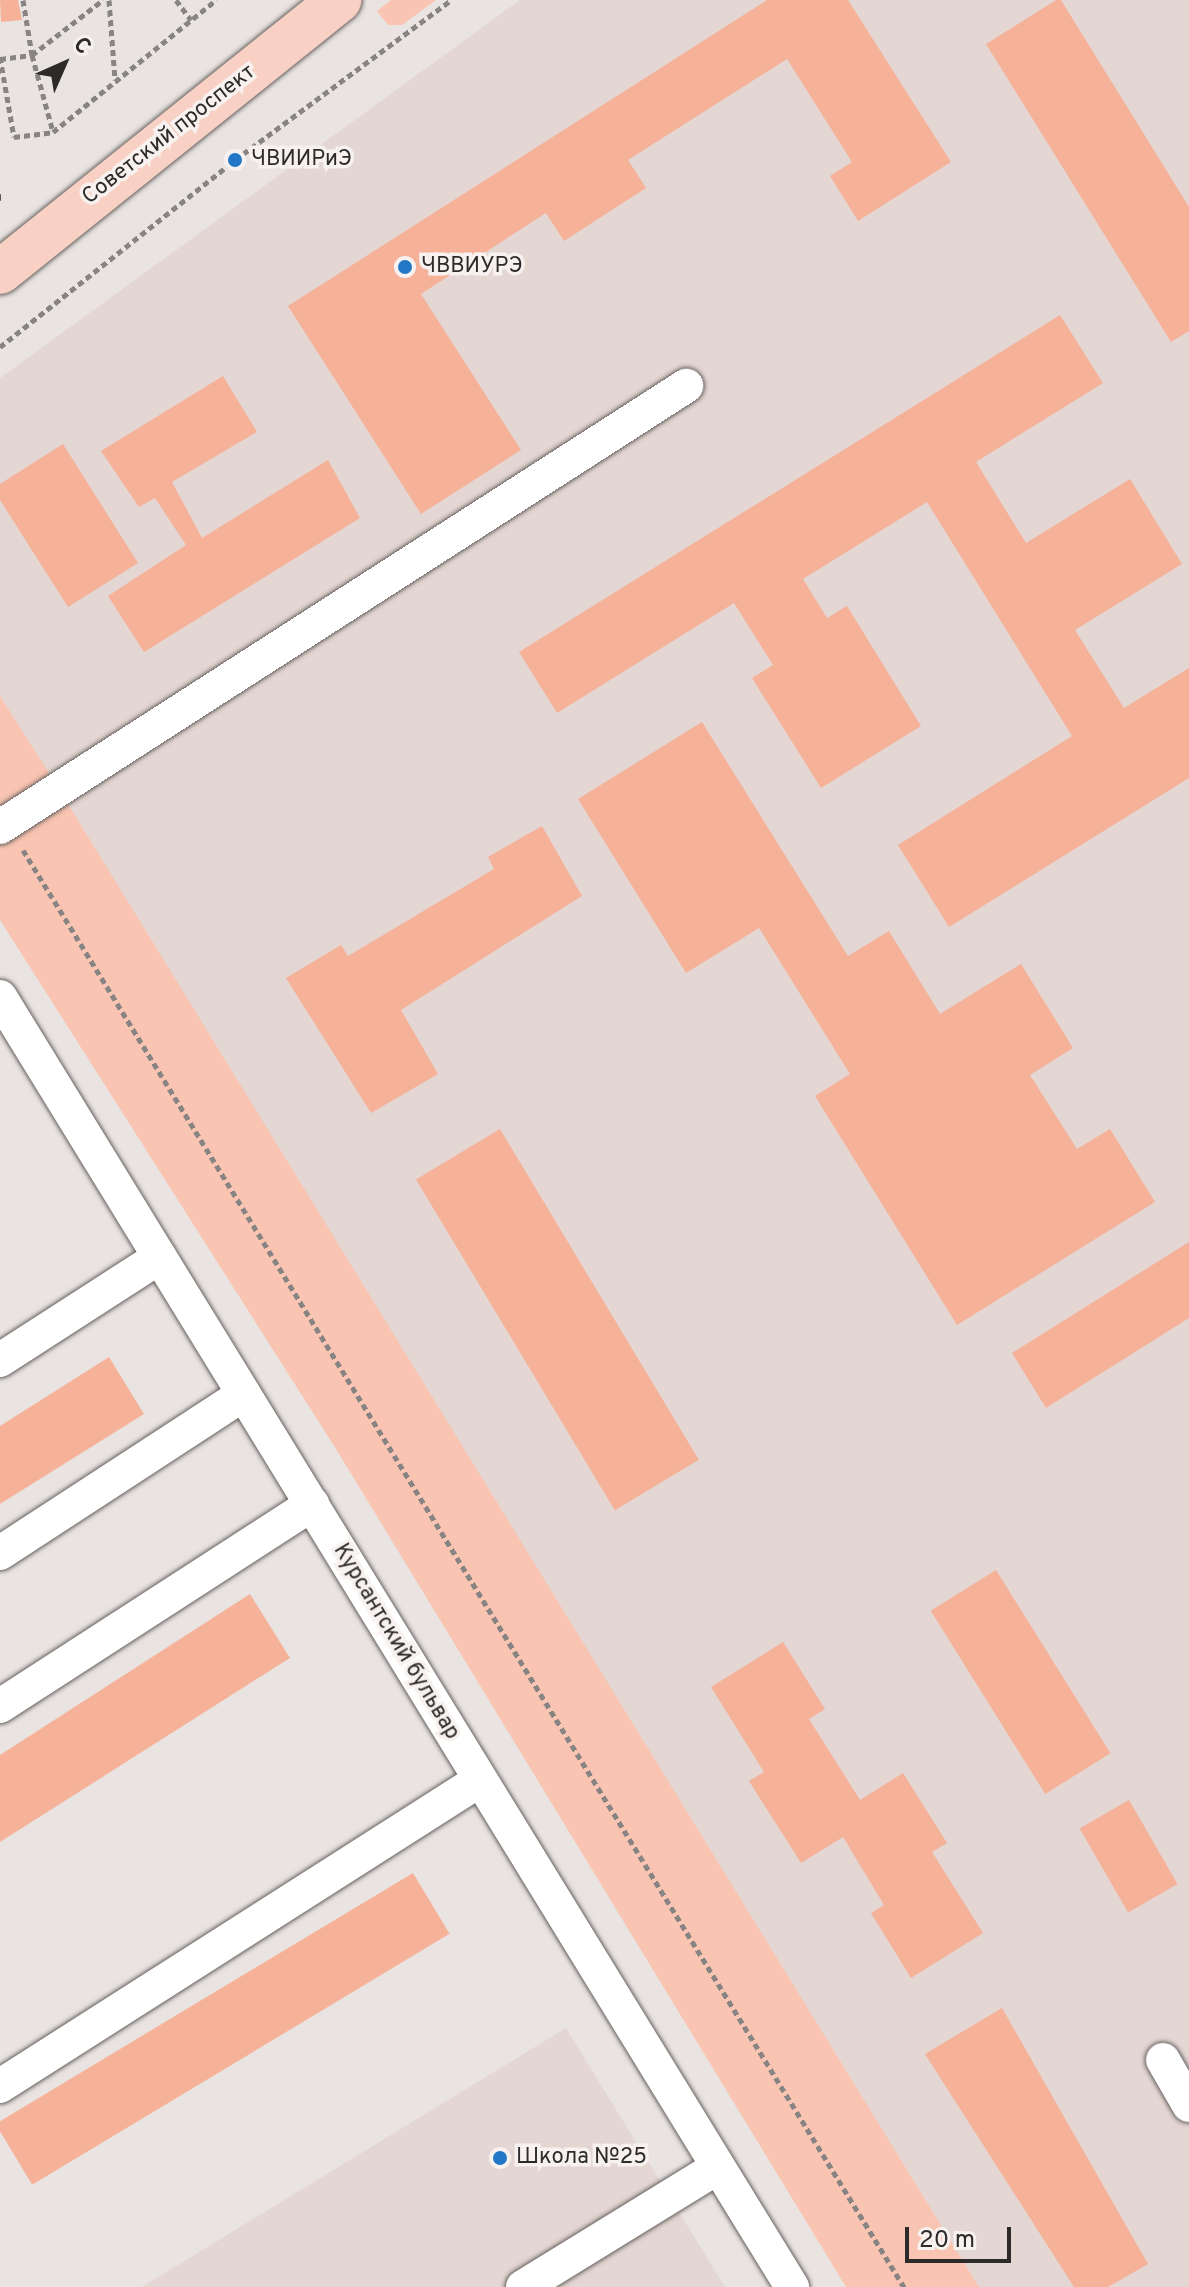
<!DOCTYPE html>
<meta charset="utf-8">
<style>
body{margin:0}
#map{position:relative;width:1189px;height:2287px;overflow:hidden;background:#e9e4e2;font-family:Overpass,sans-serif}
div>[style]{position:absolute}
.built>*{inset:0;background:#e4d6d2}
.green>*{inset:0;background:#f9c4b1}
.building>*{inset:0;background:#f6b199;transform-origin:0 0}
.path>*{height:5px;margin-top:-2.5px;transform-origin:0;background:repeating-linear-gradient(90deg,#888483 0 6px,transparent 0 10px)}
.roads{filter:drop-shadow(0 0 2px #66615f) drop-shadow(0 0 2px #66615f)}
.minor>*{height:34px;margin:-17px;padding:0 17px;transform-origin:17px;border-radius:17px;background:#fff}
.major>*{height:44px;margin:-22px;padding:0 22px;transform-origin:22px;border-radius:22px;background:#f9d1c4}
.tram>*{height:2px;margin:-1px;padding:0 1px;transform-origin:1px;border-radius:1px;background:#575453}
.dots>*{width:22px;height:22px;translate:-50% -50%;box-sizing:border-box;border:4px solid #f7f1ef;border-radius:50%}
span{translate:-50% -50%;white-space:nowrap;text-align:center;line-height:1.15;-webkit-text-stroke:7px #f7f1ef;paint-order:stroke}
.street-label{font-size:22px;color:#2d2b2a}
.poi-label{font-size:22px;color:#2d2b2a}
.left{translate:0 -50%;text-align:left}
.north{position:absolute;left:24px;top:24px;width:80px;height:80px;-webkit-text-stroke:6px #f7f1ef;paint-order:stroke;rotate:45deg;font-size:22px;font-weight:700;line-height:32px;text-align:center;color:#2d2b2a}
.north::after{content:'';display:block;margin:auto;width:28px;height:36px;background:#2d2b2a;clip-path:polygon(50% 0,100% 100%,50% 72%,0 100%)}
.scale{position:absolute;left:905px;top:2227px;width:106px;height:36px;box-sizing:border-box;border:4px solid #2d2b2a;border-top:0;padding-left:10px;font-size:24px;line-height:28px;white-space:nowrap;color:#2d2b2a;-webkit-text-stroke:6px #f7f1ef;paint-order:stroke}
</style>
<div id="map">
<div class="built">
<i style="clip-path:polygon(520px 0,1189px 0,1189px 2287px,979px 2287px,0 696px,0 378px)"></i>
<i style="clip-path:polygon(566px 2028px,725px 2287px,142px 2287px)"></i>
</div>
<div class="green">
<i style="clip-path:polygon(391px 0,436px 0,402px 25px,388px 25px,377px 11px)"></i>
<i style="clip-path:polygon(0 696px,47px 770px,979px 2287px,846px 2287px,336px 1449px,0 920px)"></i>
</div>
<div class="building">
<i style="clip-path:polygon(0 0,18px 0,22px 20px,1px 22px)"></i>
<i style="clip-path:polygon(767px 0,848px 0,951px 162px,858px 221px,830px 176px,852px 162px,787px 59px,628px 160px,646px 188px,564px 241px,546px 213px,421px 294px,521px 450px,421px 514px,288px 306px)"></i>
<i style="clip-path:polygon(1056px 0,1061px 0,1189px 207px,1189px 331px,1171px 342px,986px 44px)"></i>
<i style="clip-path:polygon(1060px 315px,1103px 383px,976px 462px,1026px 543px,1130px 479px,1182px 564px,1075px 630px,1124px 708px,1189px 668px,1189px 778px,949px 927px,898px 845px,1072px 736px,927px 502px,803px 579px,827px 618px,847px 606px,921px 726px,821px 788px,752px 678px,773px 665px,734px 603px,557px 713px,519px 652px)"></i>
<i style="clip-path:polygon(223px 376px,257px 432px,172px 482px,202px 538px,328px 460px,360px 518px,144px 652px,108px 596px,186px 545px,155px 498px,139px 507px,101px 451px)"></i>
<i style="clip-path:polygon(63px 444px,138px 563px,68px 607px,0 500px,0 484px)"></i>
<i style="clip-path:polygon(702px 722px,848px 956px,889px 931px,940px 1014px,1021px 964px,1073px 1048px,1030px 1075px,1077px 1149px,1110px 1129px,1155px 1202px,957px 1325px,815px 1096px,850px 1074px,759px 928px,686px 973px,578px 799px)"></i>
<i style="clip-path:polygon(542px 826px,582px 896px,401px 1010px,438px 1074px,371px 1113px,286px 978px,341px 945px,348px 956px,494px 869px,488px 857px)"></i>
<i style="left:500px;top:1129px;width:386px;height:98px;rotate:59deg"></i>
<i style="clip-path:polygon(1189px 1242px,1189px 1318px,1046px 1408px,1012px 1353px)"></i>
<i style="clip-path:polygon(109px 1357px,144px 1414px,0 1504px,0 1426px)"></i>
<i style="left:996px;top:1570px;width:216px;height:77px;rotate:58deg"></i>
<i style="clip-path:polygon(250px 1594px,290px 1658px,0 1842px,0 1755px)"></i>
<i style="clip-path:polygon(783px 1642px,825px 1709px,809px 1719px,860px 1800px,903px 1773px,947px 1843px,932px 1852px,983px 1933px,911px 1978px,871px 1913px,884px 1905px,843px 1837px,801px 1863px,749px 1781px,764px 1772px,711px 1687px)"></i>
<i style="left:1129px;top:1800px;width:97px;height:57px;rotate:60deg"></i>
<i style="left:413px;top:1873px;width:71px;height:487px;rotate:59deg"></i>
<i style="clip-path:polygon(1002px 2008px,1148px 2264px,1108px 2287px,1074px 2287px,925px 2054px)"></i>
</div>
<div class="path">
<i style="left:23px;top:0;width:56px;rotate:80.7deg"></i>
<i style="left:32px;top:55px;width:90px;rotate:-37.8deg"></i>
<i style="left:109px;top:0;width:80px;rotate:85.7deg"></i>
<i style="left:176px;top:0;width:25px;rotate:53deg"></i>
<i style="left:0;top:57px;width:81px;rotate:80.1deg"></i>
<i style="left:14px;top:137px;width:39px;rotate:-7deg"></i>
<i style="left:53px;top:132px;width:210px;rotate:-39deg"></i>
<i style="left:0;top:59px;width:32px;rotate:-7deg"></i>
<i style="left:32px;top:55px;width:80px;rotate:74.7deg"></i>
<i style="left:0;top:347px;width:300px;rotate:-38.5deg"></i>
<i style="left:235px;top:160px;width:269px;rotate:-36.5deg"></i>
<i style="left:23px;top:850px;width:1686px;rotate:58.49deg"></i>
</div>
<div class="roads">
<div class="minor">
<i style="left:0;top:827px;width:816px;rotate:-32.74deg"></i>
<i style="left:0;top:997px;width:1514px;rotate:58.45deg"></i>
<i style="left:0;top:1360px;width:190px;rotate:-32.8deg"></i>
<i style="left:0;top:1553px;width:291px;rotate:-33.1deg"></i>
<i style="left:0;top:1706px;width:372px;rotate:-32.9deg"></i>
<i style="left:1163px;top:2060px;width:52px;rotate:60deg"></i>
<i style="left:0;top:2086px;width:569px;rotate:-32.52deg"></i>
<i style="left:523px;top:2287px;width:229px;rotate:-31.6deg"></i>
</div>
<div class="major">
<i style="left:0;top:272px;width:435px;rotate:-38.7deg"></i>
</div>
</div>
<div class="tram">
<i style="left:0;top:195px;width:5px;rotate:90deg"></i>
</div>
<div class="dots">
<i style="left:235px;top:160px;background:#2278c6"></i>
<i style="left:405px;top:267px;background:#2278c6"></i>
<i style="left:500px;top:2158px;background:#2278c6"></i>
</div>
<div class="street-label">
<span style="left:169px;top:135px;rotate:-38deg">Советский проспект</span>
<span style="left:396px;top:1642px;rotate:59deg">Курсантский бульвар</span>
</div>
<div class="poi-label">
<span class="left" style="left:251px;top:160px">ЧВИИРиЭ</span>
<span class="left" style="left:421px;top:267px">ЧВВИУРЭ</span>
<span class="left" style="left:516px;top:2158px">Школа №25</span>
</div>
<div class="north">С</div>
<div class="scale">20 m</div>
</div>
